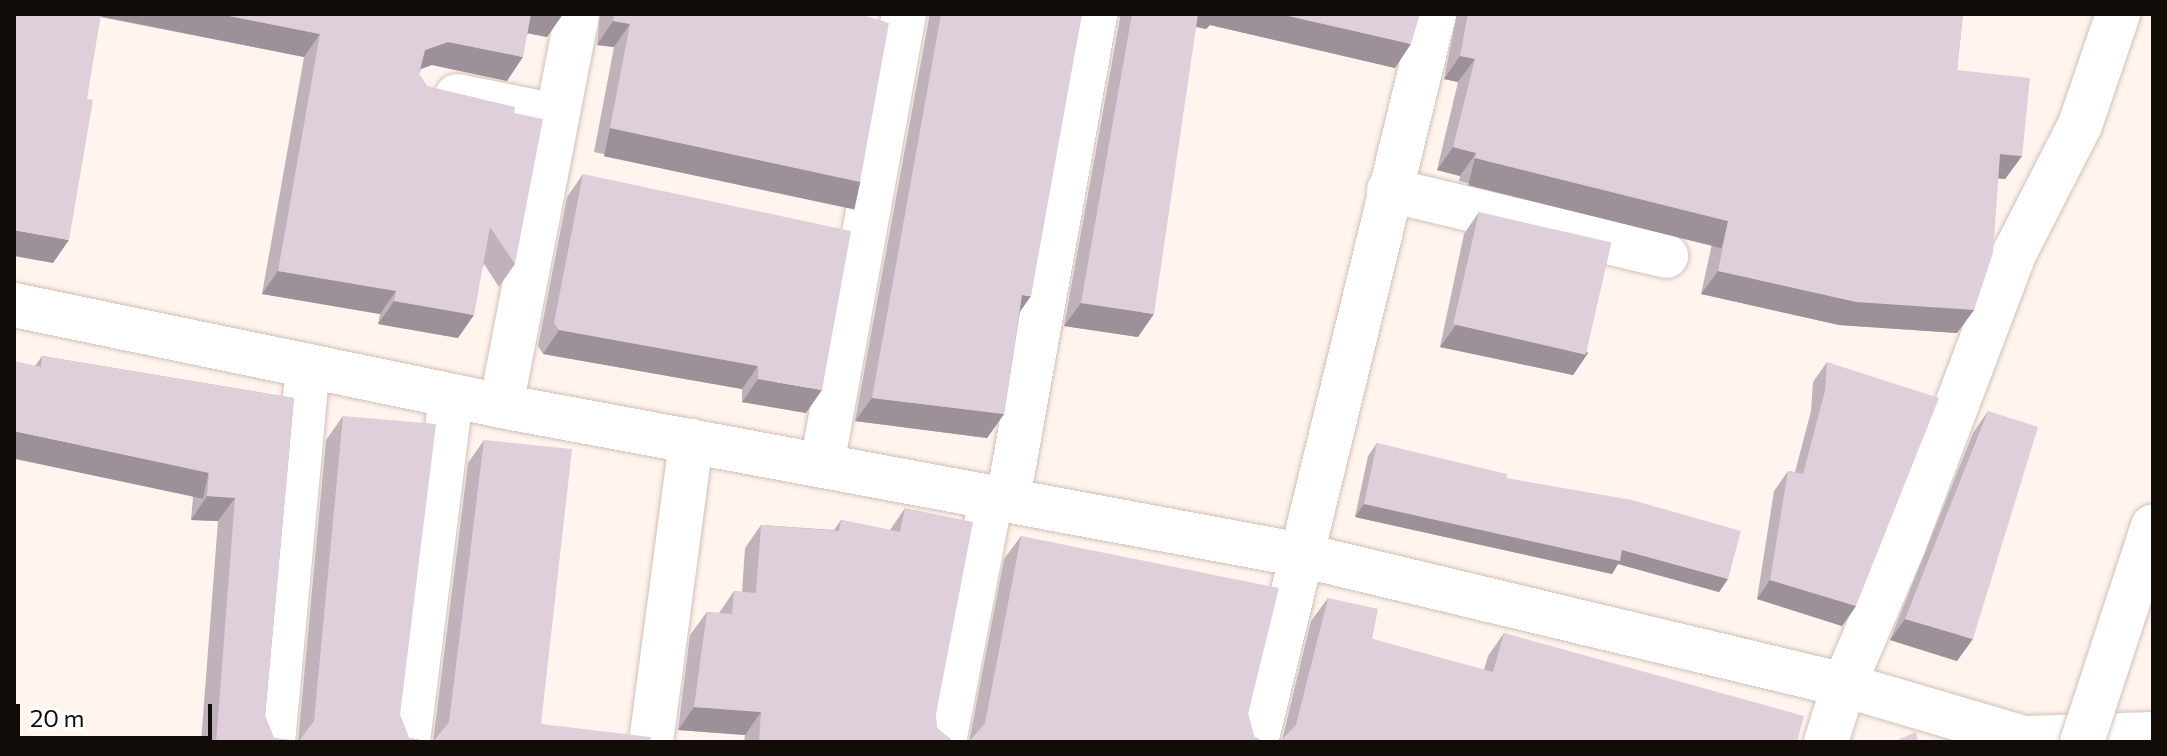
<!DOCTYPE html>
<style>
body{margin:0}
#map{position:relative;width:2167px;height:756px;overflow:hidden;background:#fff4ee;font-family:Commissioner,sans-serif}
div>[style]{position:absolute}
.roads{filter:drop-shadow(0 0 2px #d1c0b7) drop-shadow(0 0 2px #d1c0b7)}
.minor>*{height:44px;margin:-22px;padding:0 22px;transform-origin:22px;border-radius:22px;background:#fff}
.bridges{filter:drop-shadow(0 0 2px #d1c0b7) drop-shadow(0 0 2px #d1c0b7)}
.highway-bridge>*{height:44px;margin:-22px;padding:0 22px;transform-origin:22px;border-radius:22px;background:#fff}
.wall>*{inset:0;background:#c0b2bb}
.shaded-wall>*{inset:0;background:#9c9199;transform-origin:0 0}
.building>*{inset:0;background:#dfcfda;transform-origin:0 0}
span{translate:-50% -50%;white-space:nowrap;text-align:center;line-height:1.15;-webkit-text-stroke:8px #fff;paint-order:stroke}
.frame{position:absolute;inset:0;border:16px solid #120c09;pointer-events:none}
.scale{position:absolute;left:16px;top:704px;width:196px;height:36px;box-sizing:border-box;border:4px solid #120c09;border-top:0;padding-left:10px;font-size:24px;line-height:28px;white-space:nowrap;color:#120c09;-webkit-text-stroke:6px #fff;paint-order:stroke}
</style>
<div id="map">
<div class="roads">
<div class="minor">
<i style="left:457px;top:96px;width:102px;rotate:11.3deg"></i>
<i style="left:1389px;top:190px;width:285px;rotate:13.4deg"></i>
<i style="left:14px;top:305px;width:497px;rotate:11.7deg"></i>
<i style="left:501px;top:406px;width:814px;rotate:10.55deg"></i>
<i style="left:1301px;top:555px;width:558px;rotate:13.46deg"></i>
<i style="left:1844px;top:685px;width:188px;rotate:16.4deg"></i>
<i style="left:2024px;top:738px;width:129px;rotate:-1.8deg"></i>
<i style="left:501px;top:406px;width:399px;rotate:-79deg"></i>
<i style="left:822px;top:465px;width:458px;rotate:-79.7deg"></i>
<i style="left:1008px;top:499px;width:493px;rotate:-79.8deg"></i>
<i style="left:273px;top:742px;width:378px;rotate:-84.7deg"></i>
<i style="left:408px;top:742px;width:349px;rotate:-82.9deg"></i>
<i style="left:651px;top:742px;width:304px;rotate:-82.4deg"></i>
<i style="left:944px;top:742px;width:249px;rotate:-79.1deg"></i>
<i style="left:1256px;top:742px;width:749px;rotate:-76.26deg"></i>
<i style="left:1826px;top:742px;width:60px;rotate:-72.5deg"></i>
<i style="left:1844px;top:685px;width:153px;rotate:-66.9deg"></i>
<i style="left:1904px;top:544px;width:312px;rotate:-69.2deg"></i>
<i style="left:2015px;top:252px;width:143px;rotate:-62.9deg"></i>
<i style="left:2080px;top:125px;width:117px;rotate:-71.1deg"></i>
</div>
</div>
<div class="bridges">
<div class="highway-bridge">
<i style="left:2082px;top:742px;width:227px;rotate:-71.8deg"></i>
</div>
</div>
<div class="wall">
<i style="clip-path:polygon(14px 14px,563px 14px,547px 37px,528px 33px,507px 81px,432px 65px,421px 69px,419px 74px,427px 86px,514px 113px,515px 264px,499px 287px,484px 264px,458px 338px,378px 324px,380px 314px,262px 294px,304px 57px,100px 17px,53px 263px)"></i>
<i style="clip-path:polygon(600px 14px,860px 14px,844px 205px,594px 152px,614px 47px,597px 45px)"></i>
<i style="clip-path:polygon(928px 14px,1082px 14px,1020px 312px,1004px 414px,987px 438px,855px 421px,929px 18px)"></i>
<i style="clip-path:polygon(1118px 14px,1420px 14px,1395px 68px,1210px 25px,1206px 29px,1196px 27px,1138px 337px,1064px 326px,1120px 18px)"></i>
<i style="clip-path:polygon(1457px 14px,1963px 14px,1957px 70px,2022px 156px,2005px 179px,1998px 178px,1974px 310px,1957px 333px,1839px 325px,1701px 294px,1712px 244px,1459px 181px,1460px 176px,1437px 170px,1458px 82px,1444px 79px)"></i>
<i style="clip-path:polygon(583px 174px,806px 413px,742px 402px,742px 389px,543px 354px,538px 346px,567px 197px)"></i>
<i style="clip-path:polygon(1479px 212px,1588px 353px,1573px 375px,1440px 347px,1464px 234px)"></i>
<i style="clip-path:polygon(42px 356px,294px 398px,265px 716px,274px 738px,298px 741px,326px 440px,343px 416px,400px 715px,409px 738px,433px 742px,468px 463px,484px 440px,541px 724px,650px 742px,201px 742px,218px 521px,191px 520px,193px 497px,35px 366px)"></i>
<i style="clip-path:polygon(1827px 362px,1856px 606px,1842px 626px,1757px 599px,1774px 491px,1788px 471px,1795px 472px,1811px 411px,1813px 382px)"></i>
<i style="clip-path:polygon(1988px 411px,1957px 661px,1890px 640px,1973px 433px)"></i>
<i style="clip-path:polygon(1377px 443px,1506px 478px,1728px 579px,1719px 592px,1618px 564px,1612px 574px,1355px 517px,1368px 456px)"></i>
<i style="clip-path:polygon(905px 508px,937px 728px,954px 742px,744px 742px,745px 735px,678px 730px,690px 635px,707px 612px,719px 613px,734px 591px,742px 592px,745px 548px,761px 525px,834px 530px,841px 520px,890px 530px)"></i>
<i style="clip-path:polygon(1021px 536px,1248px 714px,1254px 736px,969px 742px,1004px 559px)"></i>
<i style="clip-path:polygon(1328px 598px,1372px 639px,1484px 670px,1488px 656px,1504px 633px,1797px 742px,1282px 740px,1311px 621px)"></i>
</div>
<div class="shaded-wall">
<i style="clip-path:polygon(89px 14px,219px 14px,320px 34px,304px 57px)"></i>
<i style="clip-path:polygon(528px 14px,563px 14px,547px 37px,516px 31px)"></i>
<i style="clip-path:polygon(1191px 14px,1280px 14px,1411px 44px,1395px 68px,1210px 25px,1206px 29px,1183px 24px)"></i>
<i style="clip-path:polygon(613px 21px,630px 24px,614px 47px,597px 45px)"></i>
<i style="clip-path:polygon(448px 42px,523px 57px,507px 81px,432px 65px,409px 73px,425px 50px)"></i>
<i style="clip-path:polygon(1460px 56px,1475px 59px,1458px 82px,1444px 79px)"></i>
<i style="left:610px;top:128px;width:256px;height:29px;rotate:12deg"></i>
<i style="clip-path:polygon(1453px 147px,1476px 153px,1460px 176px,1437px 170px)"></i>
<i style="clip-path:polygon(2000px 154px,2022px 156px,2005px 179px,1984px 177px)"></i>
<i style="left:1475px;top:158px;width:261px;height:28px;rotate:14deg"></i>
<i style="clip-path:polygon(14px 230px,69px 240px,53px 263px,14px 256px)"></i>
<i style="clip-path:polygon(278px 271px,396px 291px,380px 314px,262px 294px)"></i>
<i style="clip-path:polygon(1718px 271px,1974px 310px,1957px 333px,1839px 325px,1701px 294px)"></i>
<i style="clip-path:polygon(1022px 295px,1031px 296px,1015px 319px)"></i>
<i style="clip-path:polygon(394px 301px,474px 315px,458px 338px,378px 324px)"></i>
<i style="clip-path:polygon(1081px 303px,1154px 314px,1138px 337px,1064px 326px)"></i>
<i style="clip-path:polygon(1456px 325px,1588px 353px,1573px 375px,1440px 347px)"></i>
<i style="clip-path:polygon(559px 330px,758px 366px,742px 389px,543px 354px)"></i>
<i style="clip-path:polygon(758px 379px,822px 390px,806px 413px,742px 402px)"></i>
<i style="clip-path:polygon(872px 398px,1004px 414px,987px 438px,855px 421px)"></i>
<i style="left:14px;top:431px;width:199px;height:27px;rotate:12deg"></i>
<i style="clip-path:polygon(207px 496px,235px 498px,218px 521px,191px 520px)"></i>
<i style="clip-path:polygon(1364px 504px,1622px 550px,1728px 579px,1719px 592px,1618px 564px,1612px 574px,1355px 517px)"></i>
<i style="clip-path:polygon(1770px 580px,1856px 606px,1842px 626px,1757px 599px)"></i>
<i style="clip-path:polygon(1905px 619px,1973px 639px,1957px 661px,1890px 640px)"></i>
<i style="clip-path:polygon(694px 707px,761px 712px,745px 735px,678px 730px)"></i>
</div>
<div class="building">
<i style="clip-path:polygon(14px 14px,101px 14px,87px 99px,93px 100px,69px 240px,14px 230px)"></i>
<i style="clip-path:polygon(219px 14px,531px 14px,523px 57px,448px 42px,425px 50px,419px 74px,427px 86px,515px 107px,514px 113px,543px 119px,515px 264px,490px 227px,474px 315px,394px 301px,396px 291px,278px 271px,320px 34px)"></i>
<i style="clip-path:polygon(614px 14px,860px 14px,889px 23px,860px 182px,610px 128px,630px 24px,613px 21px)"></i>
<i style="clip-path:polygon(941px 14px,1082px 14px,1031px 296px,1022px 295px,1004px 414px,872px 398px)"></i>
<i style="clip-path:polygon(1132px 14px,1198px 14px,1154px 314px,1081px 303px)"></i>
<i style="clip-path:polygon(1280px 14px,1420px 14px,1411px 44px)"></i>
<i style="clip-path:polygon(1468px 14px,1963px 14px,1957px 70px,2030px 78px,2022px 156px,2000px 154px,1993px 253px,1974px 310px,1856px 302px,1718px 271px,1728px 221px,1475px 158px,1476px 153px,1453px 147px,1475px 59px,1460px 56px)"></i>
<i style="clip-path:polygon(583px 174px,851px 231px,822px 390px,758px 379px,758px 366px,559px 330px,554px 323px)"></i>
<i style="left:1479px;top:212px;width:136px;height:115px;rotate:13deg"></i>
<i style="clip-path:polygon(42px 356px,294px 398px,265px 716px,274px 738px,299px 741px,314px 721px,343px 416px,436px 424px,400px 715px,409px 738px,433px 742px,449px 722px,484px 440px,572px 449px,541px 724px,651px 737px,650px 742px,216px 742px,235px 498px,207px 496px,209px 473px,14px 431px,14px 361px,41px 367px)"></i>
<i style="clip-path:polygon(1827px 362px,1939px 398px,1856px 606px,1770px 580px,1788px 471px,1803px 474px,1825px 391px)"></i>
<i style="clip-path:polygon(1988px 411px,2038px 427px,1973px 639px,1905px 619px)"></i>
<i style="clip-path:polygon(1377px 443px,1507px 474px,1506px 478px,1632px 500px,1741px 531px,1728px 579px,1622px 550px,1620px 561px,1364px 504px)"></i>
<i style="clip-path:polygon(905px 508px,973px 522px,936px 714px,937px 728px,954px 742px,759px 742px,761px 712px,694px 707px,707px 612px,732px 614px,734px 591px,756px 593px,761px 525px,839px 531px,841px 520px,900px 532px)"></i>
<i style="clip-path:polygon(1021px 536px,1279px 588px,1248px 714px,1254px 736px,1264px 742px,969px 742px,985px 723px)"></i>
<i style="clip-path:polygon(1328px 598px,1378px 609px,1372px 639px,1493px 672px,1504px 633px,1804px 716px,1797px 742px,1280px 742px,1296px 725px)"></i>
<i style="clip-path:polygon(1916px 732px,1918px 742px,1893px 742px)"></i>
<i style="clip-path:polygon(29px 737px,81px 742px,29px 742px)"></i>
</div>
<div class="frame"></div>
<div class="scale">20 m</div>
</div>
